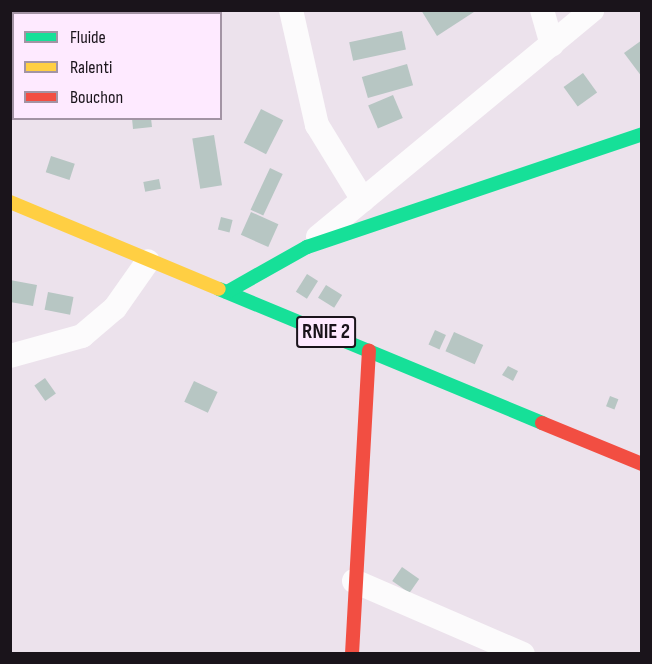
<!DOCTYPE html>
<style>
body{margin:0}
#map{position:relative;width:652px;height:664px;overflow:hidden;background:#ece2ec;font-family:"Sofia Sans Condensed",sans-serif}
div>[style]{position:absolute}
.building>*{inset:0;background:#b7c6c3;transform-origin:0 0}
.street>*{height:24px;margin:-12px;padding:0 12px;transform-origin:12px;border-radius:12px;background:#fcfbfc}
.fast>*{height:14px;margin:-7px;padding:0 7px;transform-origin:7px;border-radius:7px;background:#16e098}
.slow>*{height:14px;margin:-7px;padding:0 7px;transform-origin:7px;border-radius:7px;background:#ffcf43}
.jam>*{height:14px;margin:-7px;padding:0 7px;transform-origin:7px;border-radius:7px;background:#f24e42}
span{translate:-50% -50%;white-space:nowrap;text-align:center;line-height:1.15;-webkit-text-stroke:4.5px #feeaff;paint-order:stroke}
.shield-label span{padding:2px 4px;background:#feeaff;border:2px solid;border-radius:4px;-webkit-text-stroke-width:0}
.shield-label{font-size:21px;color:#1a141b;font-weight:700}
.frame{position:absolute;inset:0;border:12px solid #1a141b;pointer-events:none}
.legend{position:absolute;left:12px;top:12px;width:210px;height:108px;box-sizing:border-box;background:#feeaff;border:2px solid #a394a4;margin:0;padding:8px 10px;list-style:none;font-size:18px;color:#1a141b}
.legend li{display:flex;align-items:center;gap:12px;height:30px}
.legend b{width:30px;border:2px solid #a394a4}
</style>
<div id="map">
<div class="building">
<i style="clip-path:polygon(421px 10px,477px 10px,437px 36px)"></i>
<i style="left:402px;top:31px;width:19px;height:54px;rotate:78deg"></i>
<i style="clip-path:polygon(642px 40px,642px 77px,624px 53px)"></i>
<i style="left:407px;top:64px;width:22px;height:47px;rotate:74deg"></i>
<i style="left:583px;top:73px;width:24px;height:24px;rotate:54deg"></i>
<i style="left:393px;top:95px;width:25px;height:27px;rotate:67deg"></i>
<i style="left:261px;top:109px;width:25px;height:38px;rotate:27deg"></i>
<i style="clip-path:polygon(132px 118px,151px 118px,152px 127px,133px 129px)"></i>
<i style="left:214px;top:135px;width:51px;height:22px;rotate:81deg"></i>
<i style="left:51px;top:156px;width:25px;height:17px;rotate:18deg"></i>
<i style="left:270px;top:168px;width:14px;height:46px;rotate:25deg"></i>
<i style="left:159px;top:179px;width:10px;height:16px;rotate:79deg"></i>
<i style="left:251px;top:212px;width:30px;height:25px;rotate:24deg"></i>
<i style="left:221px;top:217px;width:12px;height:13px;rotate:14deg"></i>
<i style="left:307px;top:274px;width:13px;height:21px;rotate:32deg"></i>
<i style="clip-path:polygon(10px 280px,37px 285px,33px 306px,10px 302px)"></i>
<i style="left:326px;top:285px;width:19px;height:15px;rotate:32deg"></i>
<i style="left:48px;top:292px;width:26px;height:18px;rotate:11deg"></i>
<i style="left:435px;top:330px;width:12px;height:16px;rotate:24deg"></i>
<i style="left:454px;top:332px;width:32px;height:21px;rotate:24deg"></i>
<i style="clip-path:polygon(508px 366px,518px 371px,513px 381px,502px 375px)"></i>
<i style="left:45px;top:378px;width:19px;height:13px;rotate:55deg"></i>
<i style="left:194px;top:381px;width:26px;height:23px;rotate:25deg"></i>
<i style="left:610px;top:396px;width:9px;height:11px;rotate:21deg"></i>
<i style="left:402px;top:567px;width:21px;height:17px;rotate:35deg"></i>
</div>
<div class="street">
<i style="left:291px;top:10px;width:118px;rotate:77.3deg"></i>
<i style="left:317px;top:125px;width:88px;rotate:58.5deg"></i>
<i style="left:542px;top:10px;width:36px;rotate:74deg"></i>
<i style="left:318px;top:237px;width:356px;rotate:-39.6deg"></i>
<i style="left:10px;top:356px;width:75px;rotate:-15.5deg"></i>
<i style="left:82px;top:336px;width:43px;rotate:-40.3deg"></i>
<i style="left:115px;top:308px;width:57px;rotate:-54.9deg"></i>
<i style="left:354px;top:581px;width:184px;rotate:23.4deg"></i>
</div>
<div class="fast">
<i style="left:219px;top:289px;width:350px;rotate:22.5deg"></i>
<i style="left:227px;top:292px;width:92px;rotate:-29.4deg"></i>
<i style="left:307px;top:247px;width:354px;rotate:-18.6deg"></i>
</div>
<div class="slow">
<i style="left:10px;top:202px;width:226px;rotate:22.6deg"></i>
</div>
<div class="jam">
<i style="left:542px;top:423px;width:108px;rotate:22.3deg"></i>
<i style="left:352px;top:654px;width:304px;rotate:-86.8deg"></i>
</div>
<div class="shield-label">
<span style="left:326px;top:332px">RNIE 2</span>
</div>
<div class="frame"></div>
<ul class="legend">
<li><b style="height:8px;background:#16e098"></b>Fluide</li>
<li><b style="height:8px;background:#ffcf43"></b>Ralenti</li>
<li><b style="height:8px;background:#f24e42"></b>Bouchon</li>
</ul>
</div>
